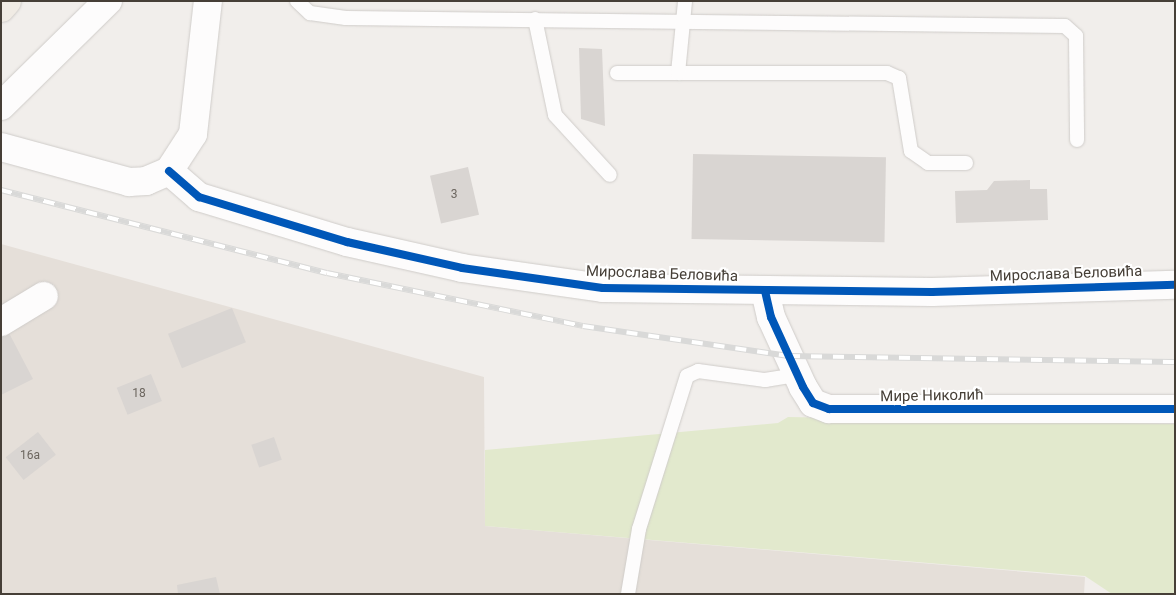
<!DOCTYPE html>
<meta charset="utf-8">
<style>
body{margin:0}
#map{position:relative;width:1176px;height:595px;overflow:hidden;background:#f1eeeb;font-family:Roboto,sans-serif}
div>[style]{position:absolute}
.residential>*{inset:0;background:#e5dfd9}
.green>*{inset:0;background:#e2e9cd}
.building>*{inset:0;background:#d9d5d2;transform-origin:0 0}
.roads{filter:drop-shadow(0 0 1px #cfccc9) drop-shadow(0 0 1px #cfccc9)}
.lane>*{height:14px;margin:-7px;padding:0 7px;transform-origin:7px;border-radius:7px;background:#fdfcfc}
.street>*{height:28px;margin:-14px;padding:0 14px;transform-origin:14px;border-radius:14px;background:#fdfcfc}
.primary>*{height:28px;margin:-14px;padding:0 14px;transform-origin:14px;border-radius:14px;background:#f0ebe4}
.rail>*{height:5.5px;margin-top:-2.75px;transform-origin:0;background:repeating-linear-gradient(90deg,#fff 0 11px,#d9d9d8 0 22px);box-sizing:border-box;border-block:1px solid #d9d9d8}
.cycleway>*{height:8px;margin:-4px;padding:0 4px;transform-origin:4px;border-radius:4px;background:#0057b8}
span{translate:-50% -50%;white-space:nowrap;text-align:center;line-height:1.15;-webkit-text-stroke:4px #fff;paint-order:stroke}
.number-label{font-size:12px;color:#6c665f}
.number-label span{-webkit-text-stroke-width:0}
.street-label{font-size:15px;color:#463f37}
.frame{position:absolute;inset:0;border:2px solid #463f37;pointer-events:none}
</style>
<div id="map">
<div class="residential">
<i style="clip-path:polygon(1px 244px,484px 377px,485px 526px,1085px 577px,1084px 594px,1px 594px)"></i>
</div>
<div class="green">
<i style="clip-path:polygon(788px 417px,1175px 424px,1175px 594px,1112px 594px,1085px 576px,485px 526px,485px 450px,778px 423px)"></i>
</div>
<div class="building">
<i style="clip-path:polygon(579px 48px,602px 49px,605px 126px,581px 119px)"></i>
<i style="left:693px;top:154px;width:193px;height:85px;rotate:1deg"></i>
<i style="left:468px;top:167px;width:49px;height:39px;rotate:77deg"></i>
<i style="clip-path:polygon(1030px 180px,1030px 189px,1047px 189px,1048px 220px,956px 223px,955px 191px,987px 190px,994px 181px)"></i>
<i style="left:232px;top:308px;width:37px;height:69px;rotate:68deg"></i>
<i style="clip-path:polygon(9px 333px,33px 379px,1px 395px,1px 337px)"></i>
<i style="left:151px;top:374px;width:29px;height:37px;rotate:68deg"></i>
<i style="left:38px;top:432px;width:29px;height:41px;rotate:52deg"></i>
<i style="left:274px;top:437px;width:24px;height:24px;rotate:71deg"></i>
<i style="clip-path:polygon(216px 577px,220px 594px,178px 594px,177px 585px)"></i>
</div>
<div class="roads">
<div class="lane">
<i style="left:297px;top:1px;width:18px;rotate:43deg"></i>
<i style="left:310px;top:13px;width:36px;rotate:8deg"></i>
<i style="left:346px;top:18px;width:719px;rotate:0.64deg"></i>
<i style="left:1065px;top:26px;width:15px;rotate:42deg"></i>
<i style="left:1076px;top:36px;width:104px;rotate:89.4deg"></i>
<i style="left:535px;top:19px;width:98px;rotate:78.2deg"></i>
<i style="left:555px;top:115px;width:81px;rotate:47.5deg"></i>
<i style="left:617px;top:73px;width:270px"></i>
<i style="left:887px;top:73px;width:13px;rotate:23deg"></i>
<i style="left:899px;top:78px;width:74px;rotate:80.7deg"></i>
<i style="left:911px;top:151px;width:21px;rotate:35deg"></i>
<i style="left:928px;top:163px;width:38px"></i>
<i style="left:678px;top:73px;width:72px;rotate:-84.4deg"></i>
<i style="left:628px;top:594px;width:66px;rotate:-80.4deg"></i>
<i style="left:639px;top:529px;width:160px;rotate:-72.6deg"></i>
<i style="left:687px;top:376px;width:12px;rotate:-24deg"></i>
<i style="left:698px;top:371px;width:68px;rotate:7.7deg"></i>
<i style="left:765px;top:380px;width:31px;rotate:-9deg"></i>
</div>
<div class="street">
<i style="left:1px;top:106px;width:150px;rotate:-44.5deg"></i>
<i style="left:1px;top:147px;width:133px;rotate:15.3deg"></i>
<i style="left:129px;top:182px;width:17px;rotate:-3deg"></i>
<i style="left:146px;top:181px;width:25px;rotate:-23deg"></i>
<i style="left:169px;top:171px;width:44px;rotate:-57deg"></i>
<i style="left:193px;top:134px;width:134px;rotate:-83.6deg"></i>
<i style="left:169px;top:171px;width:40px;rotate:41deg"></i>
<i style="left:199px;top:197px;width:155px;rotate:16.9deg"></i>
<i style="left:347px;top:242px;width:118px;rotate:12.7deg"></i>
<i style="left:462px;top:268px;width:142px;rotate:8.1deg"></i>
<i style="left:603px;top:288px;width:329px;rotate:0.7deg"></i>
<i style="left:932px;top:292px;width:243px;rotate:-1.7deg"></i>
<i style="left:765px;top:291px;width:27px;rotate:77deg"></i>
<i style="left:771px;top:317px;width:77px;rotate:65.4deg"></i>
<i style="left:803px;top:387px;width:19px;rotate:58deg"></i>
<i style="left:813px;top:403px;width:17px;rotate:21deg"></i>
<i style="left:829px;top:409px;width:346px"></i>
<i style="left:1px;top:322px;width:50px;rotate:-31.2deg"></i>
</div>
<div class="primary">
<i style="left:1px;top:8px;width:9px;rotate:-49deg"></i>
</div>
</div>
<div class="rail">
<i style="left:1px;top:190px;width:336px;rotate:14.3deg"></i>
<i style="left:327px;top:273px;width:261px;rotate:11.7deg"></i>
<i style="left:583px;top:326px;width:208px;rotate:8.3deg"></i>
<i style="left:789px;top:356px;width:386px;rotate:0.9deg"></i>
</div>
<div class="cycleway">
<i style="left:169px;top:171px;width:40px;rotate:41deg"></i>
<i style="left:199px;top:197px;width:155px;rotate:16.9deg"></i>
<i style="left:347px;top:242px;width:118px;rotate:12.7deg"></i>
<i style="left:462px;top:268px;width:142px;rotate:8.1deg"></i>
<i style="left:603px;top:288px;width:329px;rotate:0.7deg"></i>
<i style="left:932px;top:292px;width:243px;rotate:-1.7deg"></i>
<i style="left:765px;top:291px;width:27px;rotate:77deg"></i>
<i style="left:771px;top:317px;width:77px;rotate:65.4deg"></i>
<i style="left:803px;top:387px;width:19px;rotate:58deg"></i>
<i style="left:813px;top:403px;width:17px;rotate:21deg"></i>
<i style="left:829px;top:409px;width:346px"></i>
</div>
<div class="number-label">
<span style="left:454px;top:195px">3</span>
<span style="left:139px;top:394px">18</span>
<span style="left:30px;top:456px">16a</span>
</div>
<div class="street-label">
<span style="left:662px;top:274px;rotate:2deg">Мирослава Беловића</span>
<span style="left:1066px;top:274px;rotate:-2deg">Мирослава Беловића</span>
<span style="left:932px;top:396px;rotate:-1deg">Мире Николић</span>
</div>
<div class="frame"></div>
</div>
